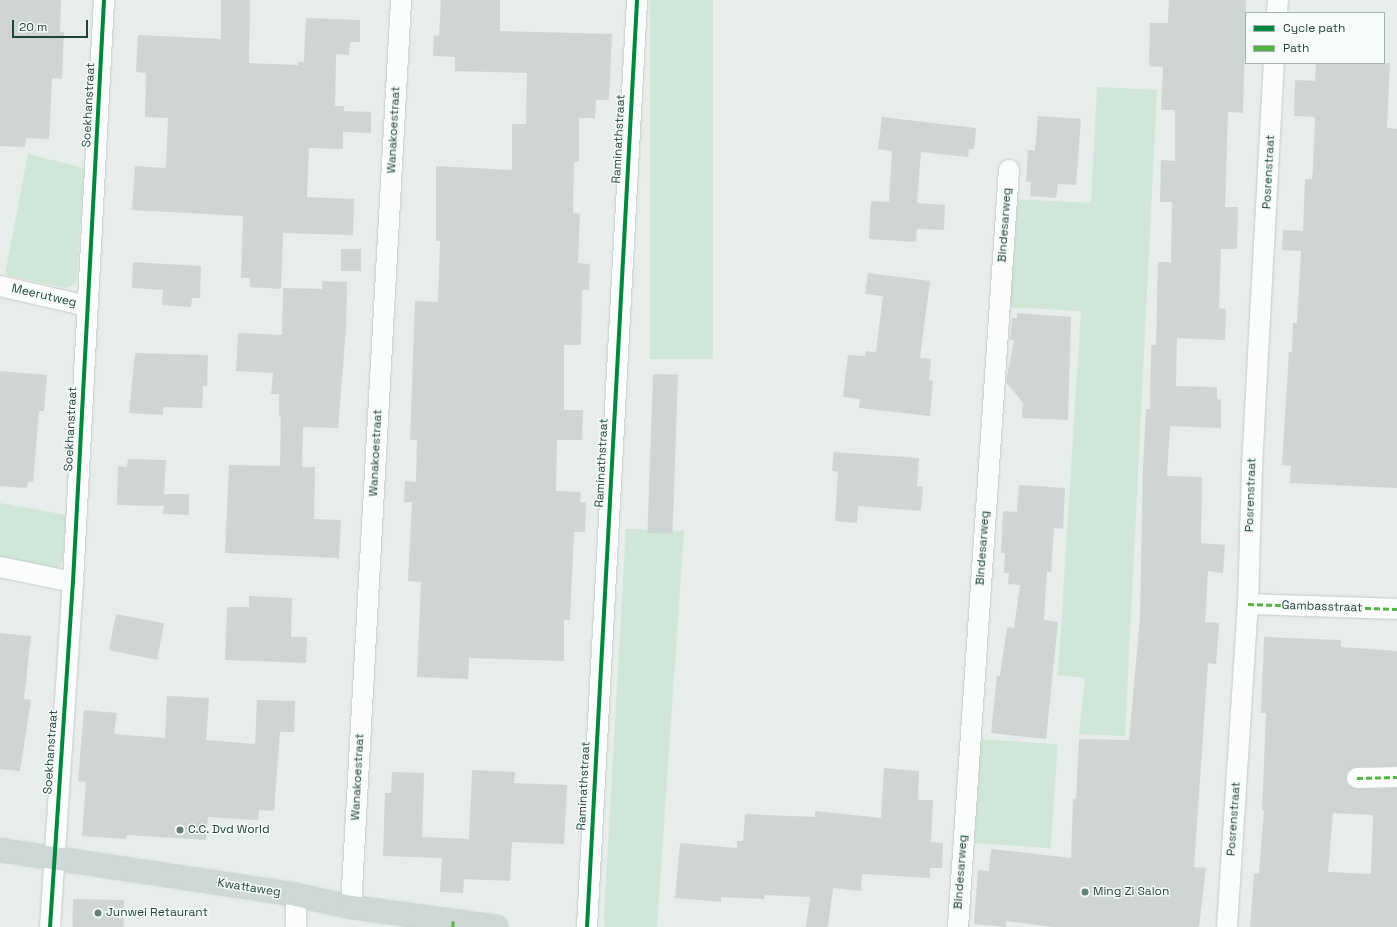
<!DOCTYPE html>
<style>
body{margin:0}
#map{position:relative;width:1397px;height:927px;overflow:hidden;background:#e7edea;font-family:"Space Grotesk",sans-serif}
div>[style]{position:absolute}
.green>*{inset:0;background:#cfe6d8;transform-origin:0 0}
.building>*{inset:0;background:#cfd5d3;transform-origin:0 0}
.roads{filter:drop-shadow(0 0 1px #c4cac8) drop-shadow(0 0 1px #c4cac8)}
.street>*{height:20px;margin:-10px;padding:0 10px;transform-origin:10px;border-radius:10px;background:#fbfcfc}
.primary>*{height:22px;margin:-11px;padding:0 11px;transform-origin:11px;border-radius:11px;background:#ced8d6}
.quiet>*{height:3px;margin-top:-1.5px;transform-origin:0;background:repeating-linear-gradient(90deg,#55b346 0 6px,transparent 0 9px)}
.cycleway>*{height:4px;margin:-2px;padding:0 2px;transform-origin:2px;border-radius:2px;background:#00873e}
.dots>*{width:11px;height:11px;translate:-50% -50%;box-sizing:border-box;border:2px solid #f6fbf9;border-radius:50%}
span{translate:-50% -50%;white-space:nowrap;text-align:center;line-height:1.15;-webkit-text-stroke:3px #f6fbf9;paint-order:stroke}
.street-label{font-size:12px;color:#22423c}
.poi-label{font-size:12px;color:#22423c}
.left{translate:0 -50%;text-align:left}
.legend{position:absolute;left:1245px;top:12px;width:140px;height:52px;box-sizing:border-box;background:#f6fbf9;border:1px solid #a1b1ad;margin:0;padding:5px 7px;list-style:none;font-size:12px;color:#22423c}
.legend li{display:flex;align-items:center;gap:8px;height:20px}
.legend b{width:20px;border:1px solid #a1b1ad}
.scale{position:absolute;left:12px;top:20px;width:76px;height:18px;box-sizing:border-box;border:2px solid #22423c;border-top:0;padding-left:5px;font-size:12px;line-height:14px;white-space:nowrap;color:#22423c;-webkit-text-stroke:3px #f6fbf9;paint-order:stroke}
</style>
<div id="map">
<div class="green">
<i style="left:650px;top:0;width:63px;height:359px"></i>
<i style="clip-path:polygon(1097px 87px,1157px 90px,1125px 736px,1079px 734px,1085px 678px,1058px 675px,1081px 311px,1006px 307px,1013px 199px,1091px 203px)"></i>
<i style="clip-path:polygon(28px 154px,84px 168px,77px 276px,75px 284px,66px 288px,5px 275px)"></i>
<i style="clip-path:polygon(0 503px,66px 515px,63px 559px,59px 569px,0 559px)"></i>
<i style="clip-path:polygon(626px 529px,684px 531px,657px 927px,605px 927px,604px 918px)"></i>
<i style="left:979px;top:739px;width:79px;height:104px;rotate:4deg"></i>
</div>
<div class="building">
<i style="clip-path:polygon(0 0,61px 0,60px 32px,64px 32px,62px 79px,52px 78px,49px 139px,26px 138px,25px 147px,0 146px)"></i>
<i style="clip-path:polygon(221px 0,250px 0,249px 63px,298px 65px,298px 62px,304px 62px,306px 18px,360px 20px,360px 42px,350px 42px,349px 55px,336px 54px,335px 106px,344px 106px,344px 111px,371px 112px,371px 133px,343px 132px,343px 149px,309px 148px,307px 197px,354px 199px,353px 235px,283px 233px,281px 289px,250px 287px,250px 278px,241px 278px,243px 216px,132px 210px,135px 166px,166px 168px,168px 118px,145px 117px,146px 73px,136px 72px,138px 35px,221px 39px)"></i>
<i style="clip-path:polygon(441px 0,500px 0,500px 31px,612px 34px,609px 100px,596px 100px,595px 118px,579px 118px,579px 162px,574px 162px,573px 213px,580px 214px,578px 263px,590px 264px,589px 290px,582px 290px,581px 345px,564px 345px,564px 410px,583px 410px,582px 440px,557px 440px,556px 491px,581px 492px,580px 502px,586px 502px,585px 532px,574px 532px,570px 620px,564px 620px,564px 661px,469px 658px,468px 679px,417px 677px,421px 582px,408px 581px,412px 502px,404px 502px,405px 481px,416px 482px,417px 440px,410px 440px,415px 301px,438px 302px,440px 241px,436px 241px,436px 166px,512px 170px,512px 124px,526px 124px,527px 73px,455px 71px,455px 57px,433px 56px,434px 35px,439px 36px)"></i>
<i style="clip-path:polygon(1169px 0,1246px 0,1243px 113px,1228px 112px,1225px 207px,1238px 207px,1237px 249px,1221px 249px,1219px 308px,1226px 309px,1225px 340px,1177px 338px,1176px 386px,1217px 387px,1217px 399px,1221px 400px,1221px 428px,1170px 426px,1167px 476px,1202px 477px,1201px 543px,1225px 545px,1223px 573px,1208px 571px,1205px 622px,1219px 623px,1216px 664px,1208px 663px,1194px 867px,1206px 868px,1199px 927px,1054px 927px,1006px 921px,1006px 927px,974px 924px,978px 870px,989px 871px,991px 849px,1071px 858px,1073px 799px,1076px 799px,1079px 739px,1129px 740px,1140px 618px,1143px 468px,1146px 409px,1150px 409px,1151px 345px,1156px 345px,1158px 262px,1171px 262px,1172px 202px,1160px 202px,1161px 160px,1175px 161px,1175px 110px,1161px 110px,1163px 67px,1149px 66px,1150px 23px,1168px 23px)"></i>
<i style="clip-path:polygon(1316px 63px,1390px 63px,1387px 128px,1397px 129px,1397px 488px,1290px 483px,1291px 466px,1282px 465px,1289px 352px,1292px 352px,1293px 323px,1297px 323px,1301px 251px,1282px 250px,1283px 230px,1303px 231px,1305px 179px,1312px 179px,1313px 169px,1315px 117px,1294px 116px,1295px 80px,1315px 81px)"></i>
<i style="clip-path:polygon(1038px 116px,1081px 119px,1076px 185px,1058px 184px,1056px 198px,1030px 196px,1031px 182px,1026px 182px,1028px 150px,1035px 150px)"></i>
<i style="clip-path:polygon(882px 117px,976px 128px,974px 149px,969px 149px,968px 157px,921px 152px,917px 203px,945px 205px,944px 230px,917px 229px,916px 242px,869px 239px,871px 201px,889px 202px,892px 151px,878px 149px)"></i>
<i style="left:341px;top:249px;width:20px;height:22px"></i>
<i style="clip-path:polygon(133px 262px,201px 266px,200px 298px,192px 298px,191px 307px,162px 305px,163px 290px,132px 288px)"></i>
<i style="clip-path:polygon(868px 273px,930px 281px,920px 358px,931px 359px,929px 380px,933px 381px,930px 416px,859px 408px,860px 399px,843px 397px,848px 355px,865px 356px,866px 351px,876px 352px,883px 296px,865px 294px)"></i>
<i style="clip-path:polygon(322px 281px,347px 282px,346px 329px,338px 428px,303px 427px,302px 467px,315px 467px,314px 519px,341px 520px,339px 558px,225px 553px,229px 465px,280px 466px,281px 417px,279px 417px,279px 394px,271px 394px,273px 373px,236px 371px,238px 333px,282px 335px,283px 288px,322px 289px)"></i>
<i style="clip-path:polygon(1017px 313px,1071px 317px,1068px 420px,1022px 418px,1023px 403px,1006px 382px,1014px 340px,1010px 340px,1012px 318px,1017px 318px)"></i>
<i style="clip-path:polygon(135px 353px,208px 355px,207px 386px,203px 386px,202px 408px,163px 407px,163px 415px,129px 413px)"></i>
<i style="clip-path:polygon(0 371px,47px 375px,44px 411px,39px 411px,33px 482px,28px 482px,27px 488px,0 486px)"></i>
<i style="left:653px;top:374px;width:25px;height:159px;rotate:2deg"></i>
<i style="clip-path:polygon(834px 452px,919px 458px,917px 486px,923px 486px,921px 511px,858px 506px,857px 523px,835px 521px,838px 472px,832px 471px)"></i>
<i style="clip-path:polygon(128px 459px,166px 460px,164px 494px,189px 494px,189px 515px,163px 514px,164px 506px,117px 505px,118px 466px,127px 467px)"></i>
<i style="clip-path:polygon(1019px 485px,1065px 488px,1063px 529px,1054px 528px,1051px 572px,1047px 571px,1044px 620px,1058px 622px,1046px 739px,991px 733px,997px 675px,1000px 676px,1007px 627px,1014px 628px,1020px 585px,1008px 584px,1009px 573px,1004px 573px,1005px 553px,1001px 553px,1003px 511px,1017px 512px)"></i>
<i style="clip-path:polygon(249px 596px,292px 598px,291px 637px,307px 637px,306px 663px,225px 660px,227px 607px,249px 607px)"></i>
<i style="left:116px;top:614px;width:49px;height:37px;rotate:11deg"></i>
<i style="clip-path:polygon(0 633px,31px 636px,24px 699px,31px 700px,20px 771px,0 769px)"></i>
<i style="clip-path:polygon(evenodd,1264px 637px,1341px 640px,1341px 647px,1397px 651px,1397px 766px,1356px 767px,1347px 772px,1346px 778px,1347px 784px,1357px 789px,1397px 788px,1397px 927px,1250px 927px,1254px 873px,1259px 874px,1264px 810px,1262px 810px,1266px 713px,1261px 713px,1264px 637px,1333px 813px,1373px 815px,1371px 874px,1328px 872px,1333px 813px)"></i>
<i style="clip-path:polygon(167px 696px,209px 698px,206px 740px,255px 744px,257px 700px,295px 701px,294px 732px,280px 732px,274px 811px,259px 810px,258px 820px,208px 817px,206px 840px,127px 835px,126px 839px,82px 836px,86px 782px,78px 781px,84px 710px,117px 713px,114px 734px,165px 738px)"></i>
<i style="clip-path:polygon(884px 768px,919px 771px,918px 800px,933px 800px,931px 842px,943px 843px,942px 868px,930px 868px,930px 878px,862px 874px,861px 891px,833px 888px,828px 927px,806px 927px,810px 897px,765px 895px,764px 899px,721px 897px,721px 902px,675px 898px,680px 843px,737px 848px,737px 841px,743px 841px,745px 814px,815px 817px,815px 811px,881px 818px)"></i>
<i style="clip-path:polygon(472px 770px,515px 772px,514px 783px,567px 785px,564px 844px,512px 842px,510px 881px,464px 879px,463px 893px,440px 892px,442px 858px,383px 856px,385px 793px,391px 793px,392px 772px,424px 773px,422px 837px,469px 839px)"></i>
<i style="left:73px;top:899px;width:51px;height:28px;rotate:1deg"></i>
</div>
<div class="roads">
<div class="street">
<i style="left:1277px;top:13px;width:13px;rotate:-86deg"></i>
<i style="left:0;top:286px;width:90px;rotate:12.8deg"></i>
<i style="left:0;top:567px;width:75px;rotate:11.6deg"></i>
<i style="left:1248px;top:604px;width:149px;rotate:1.9deg"></i>
<i style="left:1357px;top:778px;width:40px;rotate:-1.4deg"></i>
<i style="left:351px;top:907px;width:908px;rotate:-86.84deg"></i>
<i style="left:50px;top:927px;width:346px;rotate:-86.2deg"></i>
<i style="left:73px;top:582px;width:583px;rotate:-86.95deg"></i>
<i style="left:296px;top:927px;width:32px;rotate:-90deg"></i>
<i style="left:587px;top:927px;width:928px;rotate:-86.91deg"></i>
<i style="left:958px;top:927px;width:759px;rotate:-86.15deg"></i>
<i style="left:1227px;top:927px;width:324px;rotate:-86.3deg"></i>
<i style="left:1248px;top:604px;width:138px;rotate:-88.3deg"></i>
<i style="left:1252px;top:466px;width:404px;rotate:-86.9deg"></i>
</div>
<div class="primary">
<i style="left:0;top:850px;width:299px;rotate:8.6deg"></i>
<i style="left:296px;top:895px;width:56px;rotate:12.3deg"></i>
<i style="left:351px;top:907px;width:147px;rotate:7.8deg"></i>
</div>
</div>
<div class="quiet">
<i style="left:1248px;top:604px;width:149px;rotate:1.9deg"></i>
<i style="left:1357px;top:778px;width:40px;rotate:-1.4deg"></i>
<i style="left:453px;top:927px;width:8px;rotate:-90deg"></i>
</div>
<div class="cycleway">
<i style="left:50px;top:927px;width:346px;rotate:-86.2deg"></i>
<i style="left:73px;top:582px;width:583px;rotate:-86.95deg"></i>
<i style="left:587px;top:927px;width:928px;rotate:-86.91deg"></i>
</div>
<div class="dots">
<i style="left:180px;top:830px;background:#677e79"></i>
<i style="left:1085px;top:892px;background:#677e79"></i>
<i style="left:98px;top:913px;background:#677e79"></i>
</div>
<div class="street-label">
<span style="left:89px;top:105px;rotate:-87deg">Soekhanstraat</span>
<span style="left:394px;top:130px;rotate:-87deg">Wanakoestraat</span>
<span style="left:619px;top:139px;rotate:-87deg">Raminathstraat</span>
<span style="left:1269px;top:172px;rotate:-87deg">Posrenstraat</span>
<span style="left:1005px;top:225px;rotate:-86deg">Bindesarweg</span>
<span style="left:44px;top:296px;rotate:13deg">Meerutweg</span>
<span style="left:71px;top:429px;rotate:-87deg">Soekhanstraat</span>
<span style="left:376px;top:453px;rotate:-87deg">Wanakoestraat</span>
<span style="left:602px;top:463px;rotate:-87deg">Raminathstraat</span>
<span style="left:1251px;top:495px;rotate:-88deg">Posrenstraat</span>
<span style="left:983px;top:548px;rotate:-86deg">Bindesarweg</span>
<span style="left:1322px;top:607px;rotate:2deg">Gambasstraat</span>
<span style="left:51px;top:752px;rotate:-86deg">Soekhanstraat</span>
<span style="left:358px;top:777px;rotate:-87deg">Wanakoestraat</span>
<span style="left:584px;top:786px;rotate:-87deg">Raminathstraat</span>
<span style="left:1234px;top:819px;rotate:-86deg">Posrenstraat</span>
<span style="left:961px;top:872px;rotate:-86deg">Bindesarweg</span>
<span style="left:249px;top:888px;rotate:9deg">Kwattaweg</span>
</div>
<div class="poi-label">
<span class="left" style="left:188px;top:830px">C.C. Dvd World</span>
<span class="left" style="left:1093px;top:892px">Ming Zi Salon</span>
<span class="left" style="left:106px;top:913px">Junwei Retaurant</span>
</div>
<ul class="legend">
<li><b style="height:5px;background:#00873e"></b>Cycle path</li>
<li><b style="height:5px;background:#55b346"></b>Path</li>
</ul>
<div class="scale">20 m</div>
</div>
